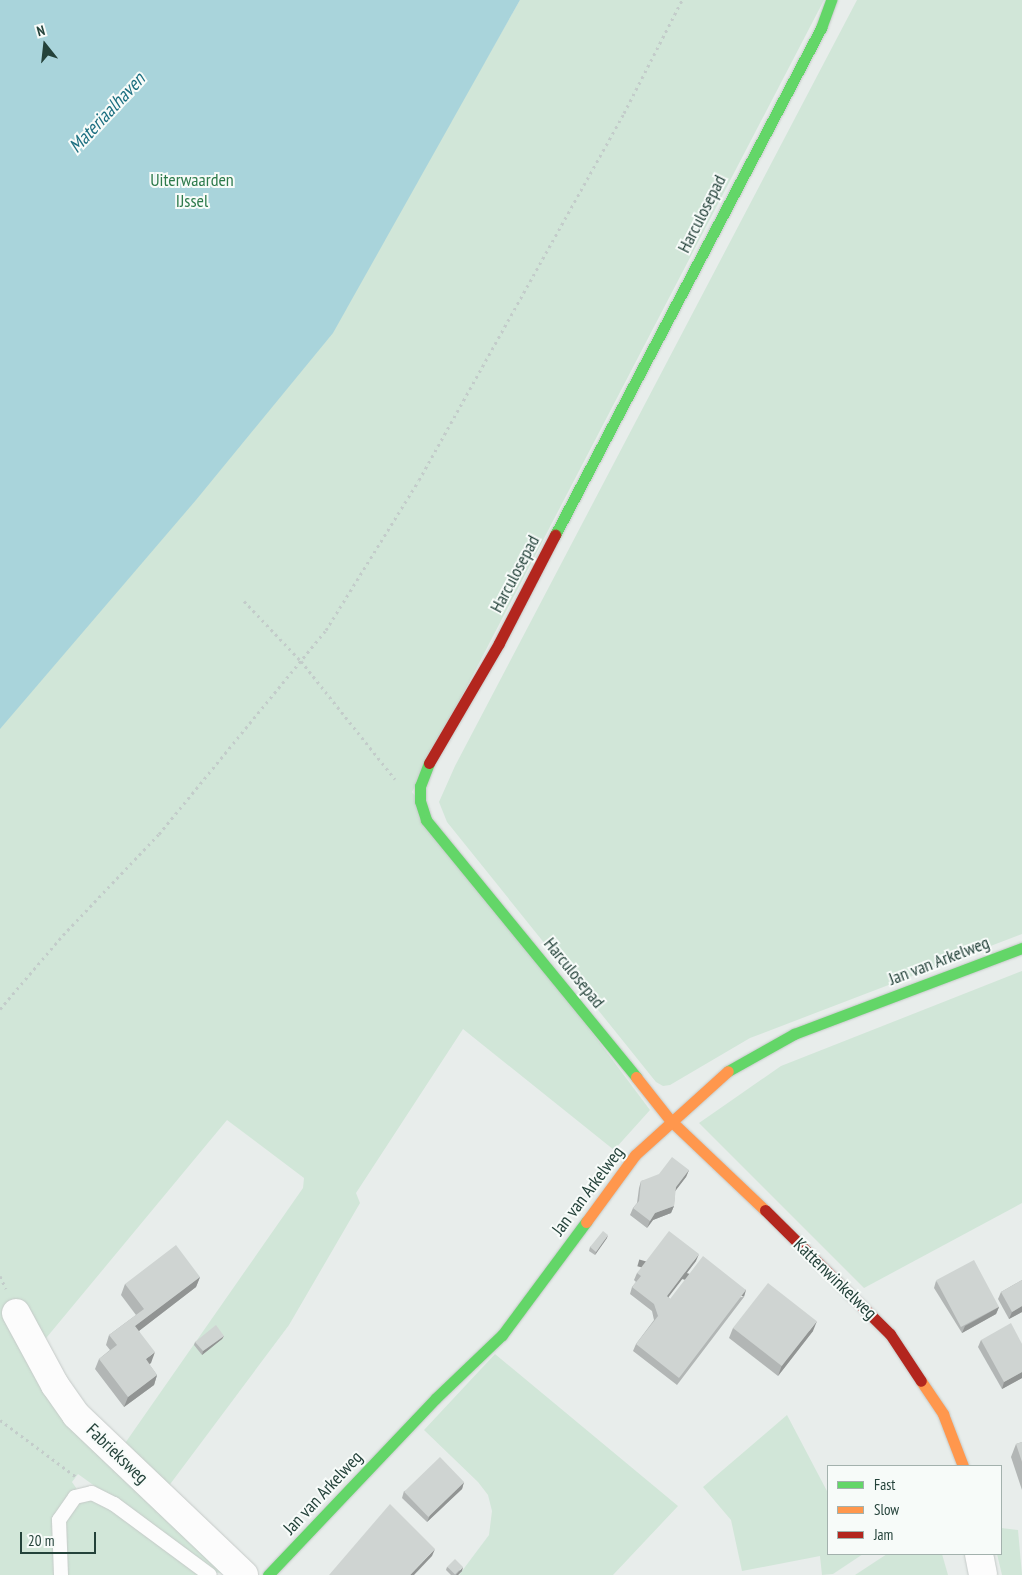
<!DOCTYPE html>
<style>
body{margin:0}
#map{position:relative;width:1022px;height:1575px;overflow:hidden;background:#e8edeb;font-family:"PT Sans Narrow",sans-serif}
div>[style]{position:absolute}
.green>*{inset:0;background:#d1e6d8}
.water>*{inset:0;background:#a9d4db}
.path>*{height:3px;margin-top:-1.5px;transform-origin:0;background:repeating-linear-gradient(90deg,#c3ccca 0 2.5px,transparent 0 6.5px)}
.roads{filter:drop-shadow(0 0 1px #c5cac8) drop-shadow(0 0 1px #c5cac8)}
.lane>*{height:14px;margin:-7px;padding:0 7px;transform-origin:7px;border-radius:7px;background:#fcfcfc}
.street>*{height:28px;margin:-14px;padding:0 14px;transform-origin:14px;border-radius:14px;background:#fcfcfc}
.fast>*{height:11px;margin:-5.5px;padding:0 5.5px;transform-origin:5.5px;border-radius:5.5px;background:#63d668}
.slow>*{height:11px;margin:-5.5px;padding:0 5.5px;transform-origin:5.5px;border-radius:5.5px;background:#ff974d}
.jam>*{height:11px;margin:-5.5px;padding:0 5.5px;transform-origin:5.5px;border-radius:5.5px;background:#b3261e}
.wall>*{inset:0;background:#b2b6b5}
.shaded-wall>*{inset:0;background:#919493;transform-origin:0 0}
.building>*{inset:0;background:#cfd4d2;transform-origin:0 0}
span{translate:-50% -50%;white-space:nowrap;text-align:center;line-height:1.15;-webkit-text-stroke:4px #f7fbf9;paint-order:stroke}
.park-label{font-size:18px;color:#2d7a4b}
.street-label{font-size:18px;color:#24423a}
.water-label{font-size:19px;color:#1c6f80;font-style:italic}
.legend{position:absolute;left:827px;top:1465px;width:175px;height:90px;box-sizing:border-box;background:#f7fbf9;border:1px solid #a3b1ad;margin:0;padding:6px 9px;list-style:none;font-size:15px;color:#24423a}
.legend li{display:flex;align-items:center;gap:10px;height:25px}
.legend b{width:25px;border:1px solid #a3b1ad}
.north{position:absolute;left:20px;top:20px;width:50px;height:50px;-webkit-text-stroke:4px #f7fbf9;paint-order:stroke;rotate:344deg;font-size:14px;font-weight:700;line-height:20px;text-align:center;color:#24423a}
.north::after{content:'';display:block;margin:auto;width:18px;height:22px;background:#24423a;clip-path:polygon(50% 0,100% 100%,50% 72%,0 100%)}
.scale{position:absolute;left:20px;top:1532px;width:76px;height:22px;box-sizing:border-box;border:2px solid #24423a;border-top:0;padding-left:6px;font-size:15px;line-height:18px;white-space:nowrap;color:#24423a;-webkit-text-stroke:4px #f7fbf9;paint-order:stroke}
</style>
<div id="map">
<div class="green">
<i style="clip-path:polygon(0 0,468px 91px,520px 0,824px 0,412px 792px,650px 1110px,614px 1150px,463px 1029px,356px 1193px,360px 1203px,289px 1325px,165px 1491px,121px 1449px,303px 1188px,304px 1178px,227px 1120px,42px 1343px,49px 1389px,233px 1575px,214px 1572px,78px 1474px,72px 1482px,85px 1501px,98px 1501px,200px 1575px,0 1575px)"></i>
<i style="clip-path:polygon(857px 0,1022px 0,1022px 934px,750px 1038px,670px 1085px,663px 1086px,656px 1082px,447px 822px,439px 802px,455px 766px)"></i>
<i style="clip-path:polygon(1022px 971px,1022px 1203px,864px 1288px,699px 1123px,781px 1066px)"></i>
<i style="clip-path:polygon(495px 1354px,678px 1506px,613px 1575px,459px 1575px,489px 1535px,492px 1511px,488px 1495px,478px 1482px,424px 1430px)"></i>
<i style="clip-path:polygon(787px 1415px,828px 1493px,828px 1554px,863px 1554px,833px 1574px,822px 1575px,820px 1556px,742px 1571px,731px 1520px,703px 1487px)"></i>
<i style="clip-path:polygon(1001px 1528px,1018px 1530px,1022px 1575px,1002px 1575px,997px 1554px,1001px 1554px)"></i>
<i style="clip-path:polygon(887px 1554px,942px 1554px,948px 1575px,855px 1575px)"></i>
</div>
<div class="water">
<i style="clip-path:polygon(0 0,520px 0,333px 333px,196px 500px,0 729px)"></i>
</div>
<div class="path">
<i style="left:244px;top:601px;width:83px;rotate:46.5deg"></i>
<i style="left:301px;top:661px;width:151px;rotate:51.5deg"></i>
<i style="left:0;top:1009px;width:97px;rotate:-49.6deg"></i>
<i style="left:63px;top:935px;width:139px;rotate:-46.5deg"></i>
<i style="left:159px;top:834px;width:264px;rotate:-50.7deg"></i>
<i style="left:326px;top:630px;width:176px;rotate:-58.2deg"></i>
<i style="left:419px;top:480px;width:420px;rotate:-60.8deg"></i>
<i style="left:624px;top:113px;width:127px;rotate:-62.8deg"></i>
<i style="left:0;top:1276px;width:14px;rotate:65deg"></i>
<i style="left:0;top:1420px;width:94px;rotate:36.7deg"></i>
</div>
<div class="roads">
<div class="lane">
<i style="left:61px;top:1575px;width:55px;rotate:-92.1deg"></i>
<i style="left:59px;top:1520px;width:28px;rotate:-55deg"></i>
<i style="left:75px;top:1497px;width:17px;rotate:-13deg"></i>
<i style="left:92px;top:1493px;width:25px;rotate:27deg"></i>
<i style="left:114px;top:1504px;width:119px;rotate:36.5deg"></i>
</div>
<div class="street">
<i style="left:16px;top:1313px;width:82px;rotate:61.6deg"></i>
<i style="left:55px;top:1385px;width:37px;rotate:55deg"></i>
<i style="left:76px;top:1415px;width:232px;rotate:43.6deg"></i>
<i style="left:979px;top:1554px;width:21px;rotate:79deg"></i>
</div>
<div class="fast">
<i style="left:555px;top:535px;width:573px;rotate:-62.32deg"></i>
<i style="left:821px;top:28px;width:30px;rotate:-70deg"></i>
<i style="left:429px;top:763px;width:25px;rotate:111deg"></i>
<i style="left:420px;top:786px;width:15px;rotate:90deg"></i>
<i style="left:420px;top:801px;width:20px;rotate:72deg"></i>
<i style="left:426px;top:820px;width:332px;rotate:50.7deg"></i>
<i style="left:728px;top:1071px;width:76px;rotate:-29.3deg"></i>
<i style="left:794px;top:1034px;width:244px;rotate:-20.7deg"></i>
<i style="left:268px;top:1575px;width:244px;rotate:-46.5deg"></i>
<i style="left:436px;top:1398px;width:91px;rotate:-43.7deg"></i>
<i style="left:502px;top:1335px;width:141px;rotate:-53.4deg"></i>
</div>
<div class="slow">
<i style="left:636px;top:1077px;width:55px;rotate:51.7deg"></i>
<i style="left:670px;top:1120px;width:131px;rotate:43.5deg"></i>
<i style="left:586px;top:1222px;width:83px;rotate:-53.8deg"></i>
<i style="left:635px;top:1155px;width:125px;rotate:-42.1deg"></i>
<i style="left:921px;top:1381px;width:40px;rotate:56deg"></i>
<i style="left:943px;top:1414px;width:56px;rotate:69deg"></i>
</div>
<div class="jam">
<i style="left:429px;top:763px;width:139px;rotate:-59.7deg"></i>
<i style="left:499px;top:643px;width:122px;rotate:-62.6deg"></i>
<i style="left:765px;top:1210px;width:176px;rotate:44.8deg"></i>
<i style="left:890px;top:1334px;width:56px;rotate:56.6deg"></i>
</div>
</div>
<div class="wall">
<i style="clip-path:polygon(689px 1170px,686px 1177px,675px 1191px,674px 1206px,671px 1213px,653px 1220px,647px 1228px,630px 1215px,633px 1208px,637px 1203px,639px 1188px,641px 1181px)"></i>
<i style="clip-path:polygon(607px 1238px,595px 1255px,589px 1251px,590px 1247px)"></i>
<i style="clip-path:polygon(696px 1261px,668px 1297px,670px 1299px,744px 1297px,677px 1385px,633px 1351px,636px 1344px,654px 1320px,652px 1311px,630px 1294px,632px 1287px,636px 1282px,634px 1280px,637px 1273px)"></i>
<i style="clip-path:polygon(200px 1277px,196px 1287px,139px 1331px,151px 1363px,149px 1364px,157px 1375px,154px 1385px,124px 1407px,95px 1369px,99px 1359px,110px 1350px,106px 1345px,109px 1335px,136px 1315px,121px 1295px,125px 1284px)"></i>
<i style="clip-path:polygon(1022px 1280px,1022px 1312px,1009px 1319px,998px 1299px,1001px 1292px)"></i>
<i style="clip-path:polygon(936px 1281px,999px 1307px,996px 1314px,962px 1333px,934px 1288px)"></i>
<i style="clip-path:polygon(733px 1328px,813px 1331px,778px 1376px,729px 1338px)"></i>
<i style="clip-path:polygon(224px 1336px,222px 1339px,202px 1355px,194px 1345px,195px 1342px)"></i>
<i style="clip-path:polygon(981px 1340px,1022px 1344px,1022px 1378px,1002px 1389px,978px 1347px)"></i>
<i style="clip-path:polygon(1022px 1442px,1022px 1490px,1011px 1457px,1016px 1444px)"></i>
<i style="clip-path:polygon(464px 1482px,462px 1489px,427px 1522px,402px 1498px,404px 1491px)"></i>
<i style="clip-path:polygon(447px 1567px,462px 1571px,458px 1575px,451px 1575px,446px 1570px)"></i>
</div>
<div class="shaded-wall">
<i style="clip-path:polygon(689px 1170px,686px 1177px,673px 1194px,676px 1187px)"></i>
<i style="clip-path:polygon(674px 1206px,671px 1213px,653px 1220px,647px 1228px,650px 1221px,655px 1213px)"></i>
<i style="clip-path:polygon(608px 1235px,607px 1238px,595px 1255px,596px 1252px)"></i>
<i style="clip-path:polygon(699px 1254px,696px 1261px,664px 1303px,667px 1296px)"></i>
<i style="clip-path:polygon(200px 1277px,196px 1287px,131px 1337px,135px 1326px)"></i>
<i style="left:746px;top:1290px;width:7px;height:111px;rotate:106deg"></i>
<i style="clip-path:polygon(1022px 1306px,1022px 1312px,1009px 1319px,1012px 1312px)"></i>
<i style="clip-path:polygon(999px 1307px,996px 1314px,962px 1333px,965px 1326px)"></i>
<i style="clip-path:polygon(817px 1321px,813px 1331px,778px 1376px,782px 1365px)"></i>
<i style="clip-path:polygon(224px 1336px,222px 1339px,202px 1355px,203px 1351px)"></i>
<i style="clip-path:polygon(155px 1352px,151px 1363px,142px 1369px,146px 1359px)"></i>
<i style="clip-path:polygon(1022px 1372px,1022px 1378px,1002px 1389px,1004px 1382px)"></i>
<i style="clip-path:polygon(157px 1375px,154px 1385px,124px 1407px,128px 1397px)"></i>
<i style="clip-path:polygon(464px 1482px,462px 1489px,427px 1522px,430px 1515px)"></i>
<i style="clip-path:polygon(435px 1549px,432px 1556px,414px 1575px,410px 1575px)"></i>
<i style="clip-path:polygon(463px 1567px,462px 1571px,458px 1575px,456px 1575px)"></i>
</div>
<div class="building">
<i style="clip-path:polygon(672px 1157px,689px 1170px,676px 1187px,674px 1206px,655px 1213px,650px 1221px,633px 1208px,639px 1201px,641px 1181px,659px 1174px)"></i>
<i style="clip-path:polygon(603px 1231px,608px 1235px,596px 1252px,590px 1247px)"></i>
<i style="clip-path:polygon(669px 1231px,699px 1254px,667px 1296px,670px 1299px,703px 1256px,746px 1290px,679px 1378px,636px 1344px,658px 1316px,654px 1304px,632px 1287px,641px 1276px,637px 1273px)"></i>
<i style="clip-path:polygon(176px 1245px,200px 1277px,135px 1326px,155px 1352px,146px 1359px,157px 1375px,128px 1397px,99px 1359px,117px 1345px,109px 1335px,144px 1309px,125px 1284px)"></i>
<i style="left:974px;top:1260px;width:53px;height:43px;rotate:62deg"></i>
<i style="clip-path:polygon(1022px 1280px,1022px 1306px,1012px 1312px,1001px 1292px)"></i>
<i style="left:768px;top:1283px;width:62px;height:57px;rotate:38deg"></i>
<i style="clip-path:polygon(1011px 1323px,1022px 1344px,1022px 1372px,1004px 1382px,981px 1340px)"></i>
<i style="clip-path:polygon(216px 1325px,224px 1336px,203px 1351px,195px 1342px)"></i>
<i style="clip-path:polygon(1022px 1442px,1022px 1462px,1016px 1444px)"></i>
<i style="left:440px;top:1457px;width:35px;height:50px;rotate:46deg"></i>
<i style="clip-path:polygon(390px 1504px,435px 1549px,410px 1575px,329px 1575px)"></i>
<i style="left:455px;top:1559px;width:11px;height:11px;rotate:45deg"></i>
</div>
<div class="park-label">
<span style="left:192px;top:191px">Uiterwaarden<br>IJssel</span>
</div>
<div class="street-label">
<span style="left:702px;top:214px;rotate:-63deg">Harculosepad</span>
<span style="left:515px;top:574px;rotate:-62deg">Harculosepad</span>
<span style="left:939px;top:961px;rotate:-21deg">Jan van Arkelweg</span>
<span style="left:574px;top:973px;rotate:51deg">Harculosepad</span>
<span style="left:588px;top:1191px;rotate:-53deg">Jan van Arkelweg</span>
<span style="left:835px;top:1279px;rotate:44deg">Kattenwinkelweg</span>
<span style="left:117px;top:1454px;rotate:44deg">Fabrieksweg</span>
<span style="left:323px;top:1493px;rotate:-47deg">Jan van Arkelweg</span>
</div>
<div class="water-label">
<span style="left:107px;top:113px;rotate:-47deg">Materiaalhaven</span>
</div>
<ul class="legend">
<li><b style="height:6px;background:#63d668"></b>Fast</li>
<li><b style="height:6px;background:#ff974d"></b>Slow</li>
<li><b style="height:6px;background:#b3261e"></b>Jam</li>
</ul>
<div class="north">N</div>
<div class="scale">20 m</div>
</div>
